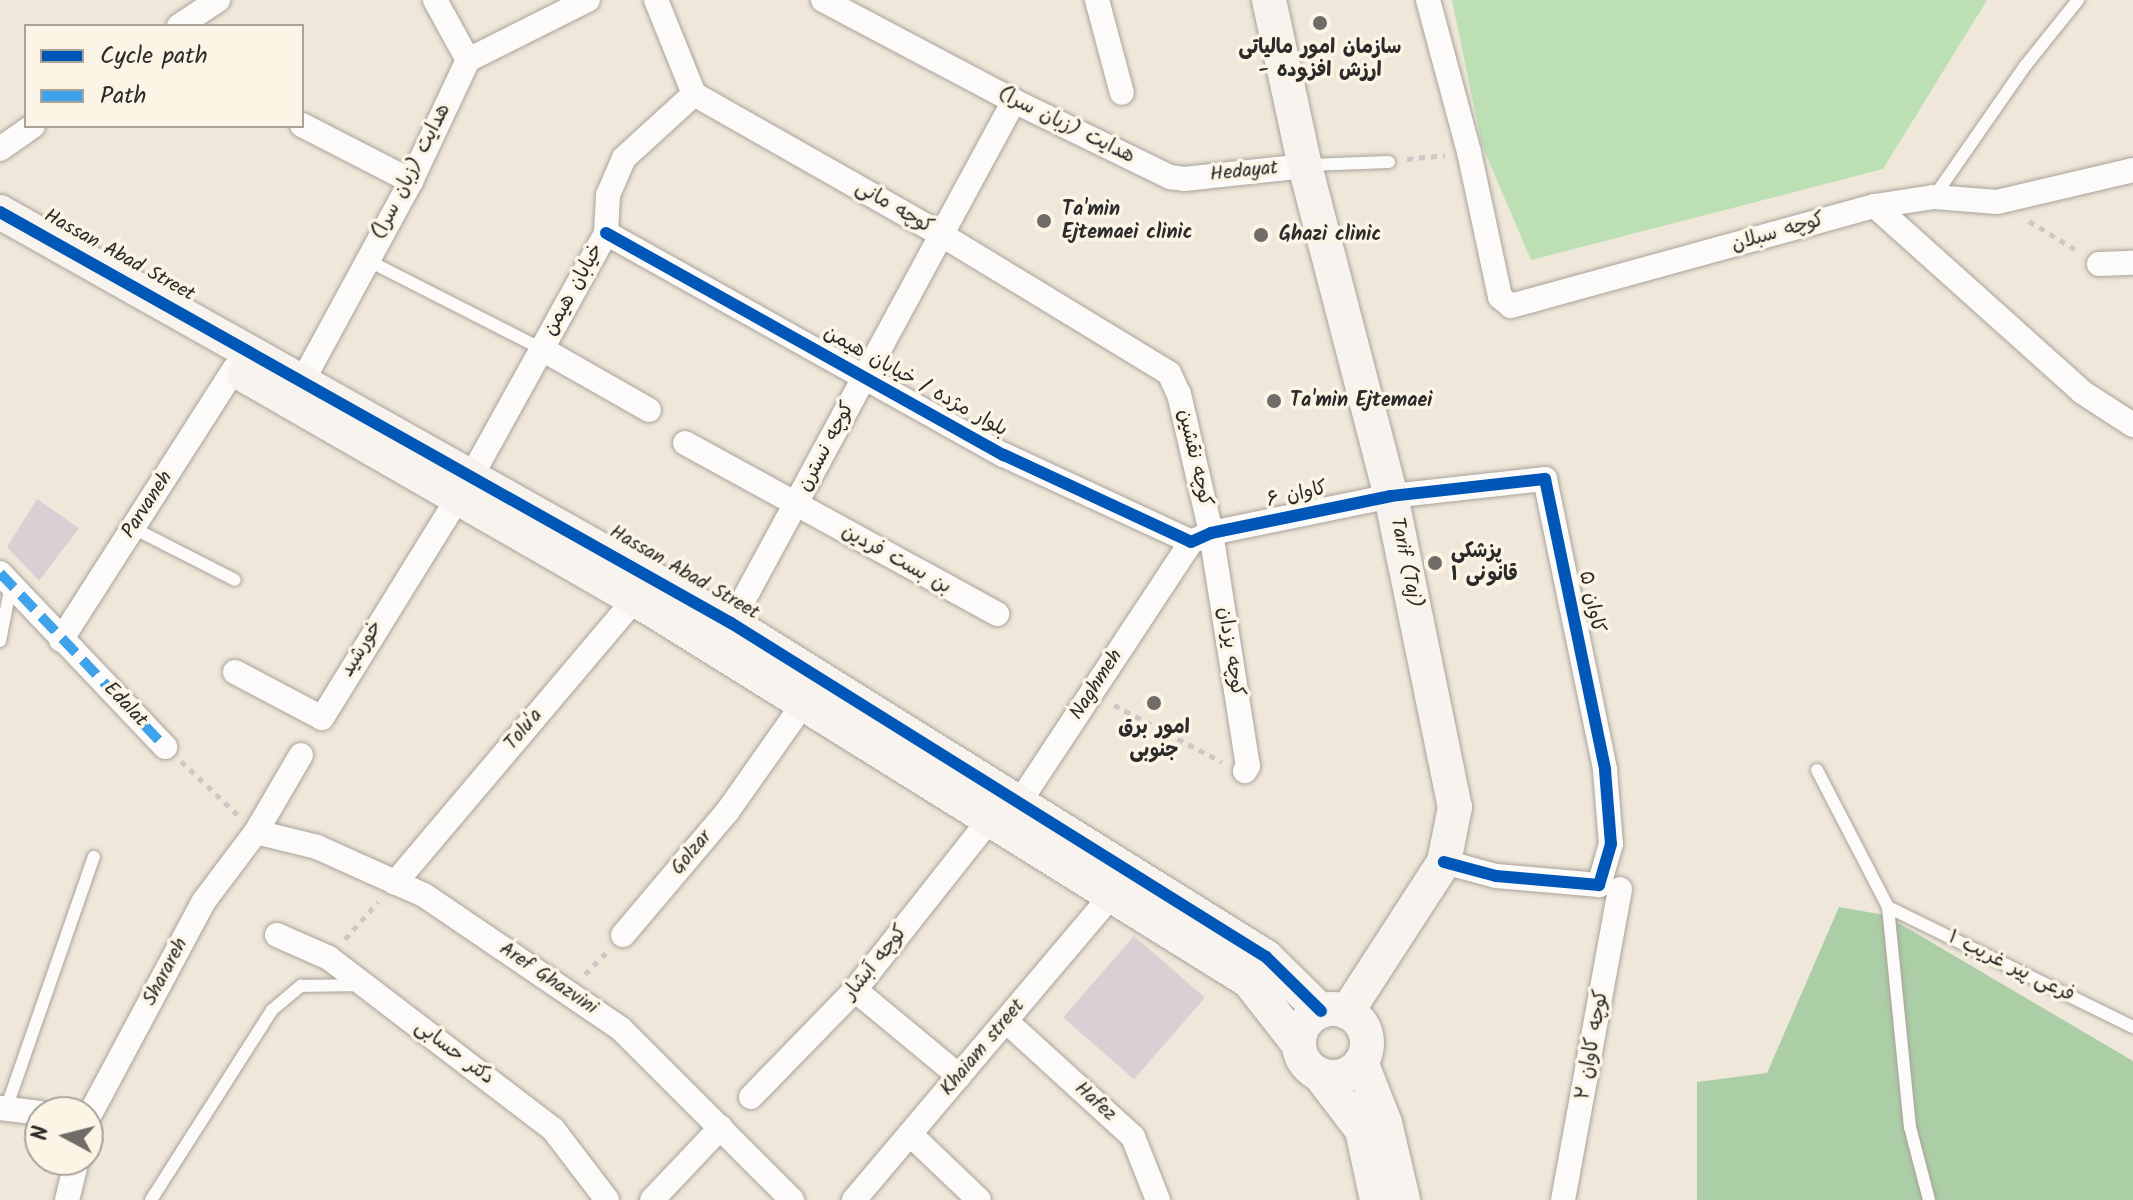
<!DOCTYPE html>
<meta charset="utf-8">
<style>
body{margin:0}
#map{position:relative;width:2133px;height:1200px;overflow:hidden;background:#efe7d9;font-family:Kalam,"Playpen Sans Arabic",sans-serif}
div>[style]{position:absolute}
.green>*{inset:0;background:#bce0b4}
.forest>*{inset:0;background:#accea7}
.building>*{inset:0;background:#d9d0d6;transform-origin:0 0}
.path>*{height:5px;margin-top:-2.5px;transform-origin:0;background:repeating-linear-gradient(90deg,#cbc9c6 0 6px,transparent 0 12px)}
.roads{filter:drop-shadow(0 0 2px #a8a39b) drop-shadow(0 0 2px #a8a39b)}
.lane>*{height:12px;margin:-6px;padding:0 6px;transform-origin:6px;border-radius:6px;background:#fdfbf9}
.street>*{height:24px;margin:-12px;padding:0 12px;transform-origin:12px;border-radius:12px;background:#fdfbf9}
.secondary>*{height:34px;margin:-17px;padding:0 17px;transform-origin:17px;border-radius:17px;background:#f7f3ef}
.secondary>.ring{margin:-17px;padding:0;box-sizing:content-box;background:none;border:34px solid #f7f3ef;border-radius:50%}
.quiet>*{height:10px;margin-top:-5px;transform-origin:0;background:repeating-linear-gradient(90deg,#3ea3eb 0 20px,transparent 0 30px)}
.cycleway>*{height:12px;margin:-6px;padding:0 6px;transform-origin:6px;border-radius:6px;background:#0057b8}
.dots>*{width:22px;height:22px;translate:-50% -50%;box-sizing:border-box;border:4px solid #fcf5e5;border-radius:50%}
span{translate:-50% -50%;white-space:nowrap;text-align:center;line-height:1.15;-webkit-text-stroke:7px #fcf5e5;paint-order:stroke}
.poi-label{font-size:20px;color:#2b2b2b;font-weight:700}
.left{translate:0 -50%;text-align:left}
.street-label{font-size:20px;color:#2b2b2b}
.legend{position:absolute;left:24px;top:24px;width:280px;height:104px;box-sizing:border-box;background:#fcf5e5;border:2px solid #a8a49b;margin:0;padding:10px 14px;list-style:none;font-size:24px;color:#2b2b2b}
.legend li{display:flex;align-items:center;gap:16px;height:40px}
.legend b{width:40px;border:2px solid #a8a49b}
.north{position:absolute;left:24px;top:1096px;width:80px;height:80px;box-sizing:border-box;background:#fcf5e5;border:2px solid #a8a49b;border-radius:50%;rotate:277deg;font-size:22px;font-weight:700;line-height:32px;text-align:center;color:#2b2b2b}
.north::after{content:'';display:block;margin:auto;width:28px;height:36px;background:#706d68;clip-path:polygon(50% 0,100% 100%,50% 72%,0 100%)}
</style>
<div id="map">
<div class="green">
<i style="clip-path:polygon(1452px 0,1987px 0,1883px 169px,1531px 260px,1482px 145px)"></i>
</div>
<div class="forest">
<i style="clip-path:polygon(1839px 907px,1885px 915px,2133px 1061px,2133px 1200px,1697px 1200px,1697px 1082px,1767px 1073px)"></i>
</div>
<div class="building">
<i style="clip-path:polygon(37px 499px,79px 528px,39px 581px,7px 547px)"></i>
<i style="left:1134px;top:936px;width:94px;height:108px;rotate:41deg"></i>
</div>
<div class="path">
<i style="left:1407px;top:159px;width:38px;rotate:-6deg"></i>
<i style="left:2029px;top:221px;width:57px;rotate:31.5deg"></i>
<i style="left:1114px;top:705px;width:122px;rotate:27.8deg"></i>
<i style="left:181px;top:761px;width:79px;rotate:43.5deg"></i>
<i style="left:345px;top:939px;width:50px;rotate:-48.3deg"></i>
<i style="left:585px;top:974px;width:30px;rotate:-45deg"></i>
</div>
<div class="roads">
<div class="lane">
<i style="left:1308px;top:165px;width:81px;rotate:-2.1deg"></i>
<i style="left:1934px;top:197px;width:160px;rotate:-55.2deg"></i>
<i style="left:2025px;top:66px;width:85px;rotate:-51.2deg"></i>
<i style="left:367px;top:260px;width:196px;rotate:27deg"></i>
<i style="left:133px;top:528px;width:114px;rotate:27deg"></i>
<i style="left:0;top:641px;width:57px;rotate:-78.9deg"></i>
<i style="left:1817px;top:770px;width:154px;rotate:62.6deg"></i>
<i style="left:1888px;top:907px;width:221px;rotate:84.3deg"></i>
<i style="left:1910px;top:1127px;width:75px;rotate:75.4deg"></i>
<i style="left:1888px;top:907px;width:273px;rotate:26.1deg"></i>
<i style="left:6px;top:1109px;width:267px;rotate:-70.8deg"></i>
<i style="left:151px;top:1200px;width:225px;rotate:-57.5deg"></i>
<i style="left:272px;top:1010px;width:38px;rotate:-40deg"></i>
<i style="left:301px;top:986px;width:58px;rotate:-1deg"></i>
</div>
<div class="street">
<i style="left:435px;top:0;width:68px;rotate:61.2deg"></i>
<i style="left:656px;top:0;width:101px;rotate:68deg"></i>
<i style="left:694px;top:94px;width:285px;rotate:29.6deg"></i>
<i style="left:942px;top:235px;width:266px;rotate:31.3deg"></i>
<i style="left:1169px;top:373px;width:23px;rotate:65deg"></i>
<i style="left:1179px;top:394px;width:143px;rotate:77deg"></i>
<i style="left:1211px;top:533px;width:236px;rotate:81deg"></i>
<i style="left:1248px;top:766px;width:6px;rotate:121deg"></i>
<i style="left:823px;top:0;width:216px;rotate:27.9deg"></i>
<i style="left:1014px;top:101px;width:174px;rotate:26deg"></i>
<i style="left:1170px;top:177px;width:14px;rotate:8deg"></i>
<i style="left:1184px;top:179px;width:122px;rotate:-6.1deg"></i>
<i style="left:1097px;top:0;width:96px;rotate:75deg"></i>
<i style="left:1428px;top:0;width:157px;rotate:74.9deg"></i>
<i style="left:1469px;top:152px;width:148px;rotate:77.9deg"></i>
<i style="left:1500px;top:297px;width:14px;rotate:39deg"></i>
<i style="left:1511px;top:306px;width:377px;rotate:-15.4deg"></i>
<i style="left:1875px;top:206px;width:278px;rotate:41.9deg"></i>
<i style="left:2082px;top:392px;width:61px;rotate:32.9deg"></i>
<i style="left:179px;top:26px;width:47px;rotate:-33.7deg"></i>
<i style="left:302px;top:125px;width:123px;rotate:27.2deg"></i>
<i style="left:0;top:149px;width:40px;rotate:-34.9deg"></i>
<i style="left:1875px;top:206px;width:60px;rotate:-8.7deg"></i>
<i style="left:1934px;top:197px;width:63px;rotate:4.5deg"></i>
<i style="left:1997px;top:202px;width:140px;rotate:-13.2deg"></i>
<i style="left:606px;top:233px;width:456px;rotate:29.2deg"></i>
<i style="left:1004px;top:455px;width:206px;rotate:24.9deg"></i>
<i style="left:1191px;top:542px;width:22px;rotate:-24deg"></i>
<i style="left:1211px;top:533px;width:184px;rotate:-11.6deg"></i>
<i style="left:1391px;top:496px;width:155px;rotate:-6.3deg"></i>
<i style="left:1545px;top:479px;width:297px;rotate:78.3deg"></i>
<i style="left:1605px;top:770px;width:74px;rotate:85.4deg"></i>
<i style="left:1611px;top:844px;width:43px;rotate:106.3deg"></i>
<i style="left:1599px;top:885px;width:103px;rotate:-175deg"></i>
<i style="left:1496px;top:876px;width:54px;rotate:-164.9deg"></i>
<i style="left:2099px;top:264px;width:34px;rotate:-2deg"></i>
<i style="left:542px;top:349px;width:123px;rotate:29.7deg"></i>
<i style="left:296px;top:393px;width:241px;rotate:-61.5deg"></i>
<i style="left:411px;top:181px;width:134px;rotate:-64.8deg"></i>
<i style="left:468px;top:60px;width:134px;rotate:-26.6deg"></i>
<i style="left:685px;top:443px;width:356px;rotate:28.7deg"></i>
<i style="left:0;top:573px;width:240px;rotate:46.5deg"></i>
<i style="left:731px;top:623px;width:594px;rotate:-61.54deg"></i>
<i style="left:61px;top:640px;width:322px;rotate:-57.4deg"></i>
<i style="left:235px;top:672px;width:98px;rotate:27.9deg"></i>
<i style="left:322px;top:718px;width:286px;rotate:-58.3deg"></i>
<i style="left:472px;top:475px;width:277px;rotate:-61deg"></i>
<i style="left:606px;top:233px;width:38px;rotate:-87deg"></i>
<i style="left:608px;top:195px;width:40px;rotate:-66.6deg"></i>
<i style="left:624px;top:158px;width:95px;rotate:-42.4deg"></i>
<i style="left:1011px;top:815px;width:327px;rotate:-56.6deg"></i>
<i style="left:256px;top:832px;width:63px;rotate:13.8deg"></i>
<i style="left:317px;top:847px;width:117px;rotate:24.2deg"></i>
<i style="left:424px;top:895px;width:238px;rotate:34.2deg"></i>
<i style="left:621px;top:1029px;width:242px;rotate:45deg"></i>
<i style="left:395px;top:883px;width:386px;rotate:-49.8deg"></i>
<i style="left:277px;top:935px;width:57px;rotate:23.9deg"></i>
<i style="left:329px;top:958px;width:282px;rotate:37.4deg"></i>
<i style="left:553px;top:1129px;width:89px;rotate:52.7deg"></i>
<i style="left:623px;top:935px;width:161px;rotate:-49.8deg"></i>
<i style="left:727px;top:812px;width:133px;rotate:-54.8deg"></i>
<i style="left:855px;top:990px;width:135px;rotate:39.6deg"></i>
<i style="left:1006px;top:1021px;width:172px;rotate:42.4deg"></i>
<i style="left:1133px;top:1137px;width:68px;rotate:68.4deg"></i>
<i style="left:751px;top:1097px;width:149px;rotate:-45.8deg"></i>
<i style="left:855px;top:990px;width:218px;rotate:-51.7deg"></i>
<i style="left:0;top:1108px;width:40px;rotate:7.1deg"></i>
<i style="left:88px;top:1118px;width:246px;rotate:-61.9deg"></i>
<i style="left:204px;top:901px;width:86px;rotate:-53deg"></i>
<i style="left:256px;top:832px;width:89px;rotate:-59.7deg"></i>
<i style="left:910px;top:1134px;width:95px;rotate:43.7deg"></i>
<i style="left:67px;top:1200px;width:41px;rotate:-76deg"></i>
<i style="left:652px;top:1200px;width:100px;rotate:-46.6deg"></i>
<i style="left:854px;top:1200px;width:399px;rotate:-49.8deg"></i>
<i style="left:1563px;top:1200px;width:316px;rotate:-79.6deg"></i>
</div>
<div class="secondary">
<i style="left:1269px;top:0;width:170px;rotate:77.8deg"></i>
<i style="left:1305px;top:166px;width:341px;rotate:75.4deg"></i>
<i style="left:1391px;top:496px;width:318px;rotate:78.4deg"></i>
<i style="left:1455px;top:807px;width:56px;rotate:101.3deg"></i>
<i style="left:1444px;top:862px;width:179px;rotate:122.9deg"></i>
<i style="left:0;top:212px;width:839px;rotate:29.35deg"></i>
<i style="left:731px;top:623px;width:631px;rotate:31.98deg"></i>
<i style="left:1266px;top:957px;width:77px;rotate:44.5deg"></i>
<i style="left:244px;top:375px;width:466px;rotate:29.9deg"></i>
<i style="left:648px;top:607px;width:708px;rotate:31.89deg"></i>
<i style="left:1249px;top:981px;width:81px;rotate:52deg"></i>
<i class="ring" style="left:1299px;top:1009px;width:34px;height:34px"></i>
<i style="left:1361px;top:1062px;width:66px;rotate:68.5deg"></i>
<i style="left:1385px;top:1123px;width:79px;rotate:76.8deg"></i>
<i style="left:1320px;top:1075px;width:69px;rotate:52.6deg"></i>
<i style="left:1362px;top:1130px;width:72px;rotate:77.9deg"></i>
</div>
</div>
<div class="quiet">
<i style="left:0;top:573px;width:240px;rotate:46.5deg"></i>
</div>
<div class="cycleway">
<i style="left:0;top:212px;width:839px;rotate:29.35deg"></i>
<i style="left:731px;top:623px;width:631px;rotate:31.98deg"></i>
<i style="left:1266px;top:957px;width:77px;rotate:44.5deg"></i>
<i style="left:606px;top:233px;width:456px;rotate:29.2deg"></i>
<i style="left:1004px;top:455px;width:206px;rotate:24.9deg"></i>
<i style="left:1191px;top:542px;width:22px;rotate:-24deg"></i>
<i style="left:1211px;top:533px;width:184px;rotate:-11.6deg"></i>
<i style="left:1391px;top:496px;width:155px;rotate:-6.3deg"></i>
<i style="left:1545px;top:479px;width:297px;rotate:78.3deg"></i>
<i style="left:1605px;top:770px;width:74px;rotate:85.4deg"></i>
<i style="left:1611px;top:844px;width:43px;rotate:106.3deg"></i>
<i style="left:1599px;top:885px;width:103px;rotate:-175deg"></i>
<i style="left:1496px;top:876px;width:54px;rotate:-164.9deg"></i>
</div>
<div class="dots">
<i style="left:1320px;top:23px;background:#706d68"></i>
<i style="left:1044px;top:221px;background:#706d68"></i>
<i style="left:1261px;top:235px;background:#706d68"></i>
<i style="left:1274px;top:401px;background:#706d68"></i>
<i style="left:1435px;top:563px;background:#706d68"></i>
<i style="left:1154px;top:703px;background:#706d68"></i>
</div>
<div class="poi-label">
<span style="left:1320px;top:60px">سازمان امور مالیاتی<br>- ارزش افزوده</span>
<span class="left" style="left:1062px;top:222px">Ta'min<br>Ejtemaei clinic</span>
<span class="left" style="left:1279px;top:235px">Ghazi clinic</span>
<span class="left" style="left:1290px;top:401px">Ta'min Ejtemaei</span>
<span class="left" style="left:1451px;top:564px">پزشکی<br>قانونی ۱</span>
<span style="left:1154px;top:740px">امور برق<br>جنوبی</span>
</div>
<div class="street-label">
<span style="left:1066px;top:126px;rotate:26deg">هدایت (زبان سرا)</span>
<span style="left:412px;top:172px;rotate:-63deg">هدایت (زبان سرا)</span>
<span style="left:1244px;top:172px;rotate:-6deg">Hedayat</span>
<span style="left:894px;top:208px;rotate:30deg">کوچه مانی</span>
<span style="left:1778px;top:233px;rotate:-16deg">کوچه سبلان</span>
<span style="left:119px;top:256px;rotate:29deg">Hassan Abad Street</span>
<span style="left:574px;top:290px;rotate:-61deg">خیابان هیمن</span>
<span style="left:915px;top:382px;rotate:29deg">بلوار مژده / خیابان هیمن</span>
<span style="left:827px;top:447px;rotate:-62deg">کوچه نسترن</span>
<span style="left:1194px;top:458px;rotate:77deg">کوچه نقشین</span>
<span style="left:1297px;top:495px;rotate:-12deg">کاوان ۶</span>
<span style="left:148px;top:505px;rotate:-57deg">Parvaneh</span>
<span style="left:896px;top:560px;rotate:29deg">بن بست فردین</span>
<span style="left:1405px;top:563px;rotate:78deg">Tarif (Taj)</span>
<span style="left:684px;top:573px;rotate:30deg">Hassan Abad Street</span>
<span style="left:1591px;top:602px;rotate:78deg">کاوان ۵</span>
<span style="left:362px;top:649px;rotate:-59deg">خورشید</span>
<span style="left:1230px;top:652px;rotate:81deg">کوچه یزدان</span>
<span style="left:1097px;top:685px;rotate:-57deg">Naghmeh</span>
<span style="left:125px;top:705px;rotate:46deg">Edalat</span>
<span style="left:524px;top:730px;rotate:-50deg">Tolu'a</span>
<span style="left:692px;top:853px;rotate:-50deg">Golzar</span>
<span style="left:876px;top:963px;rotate:-51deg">کوچه آبشار</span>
<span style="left:2011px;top:967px;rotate:26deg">فرعی پیر غریب ۱</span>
<span style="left:166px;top:972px;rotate:-62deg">Sharareh</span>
<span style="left:548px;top:979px;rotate:34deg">Aref Ghazvini</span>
<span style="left:1593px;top:1045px;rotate:-80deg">کوچه کاوان ۲</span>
<span style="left:983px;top:1048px;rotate:-50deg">Khaiam street</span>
<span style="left:454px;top:1053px;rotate:37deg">دکتر حسابی</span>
<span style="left:1095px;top:1102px;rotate:42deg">Hafez</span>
</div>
<ul class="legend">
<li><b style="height:10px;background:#0057b8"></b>Cycle path</li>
<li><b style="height:10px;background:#3ea3eb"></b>Path</li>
</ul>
<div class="north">N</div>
</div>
